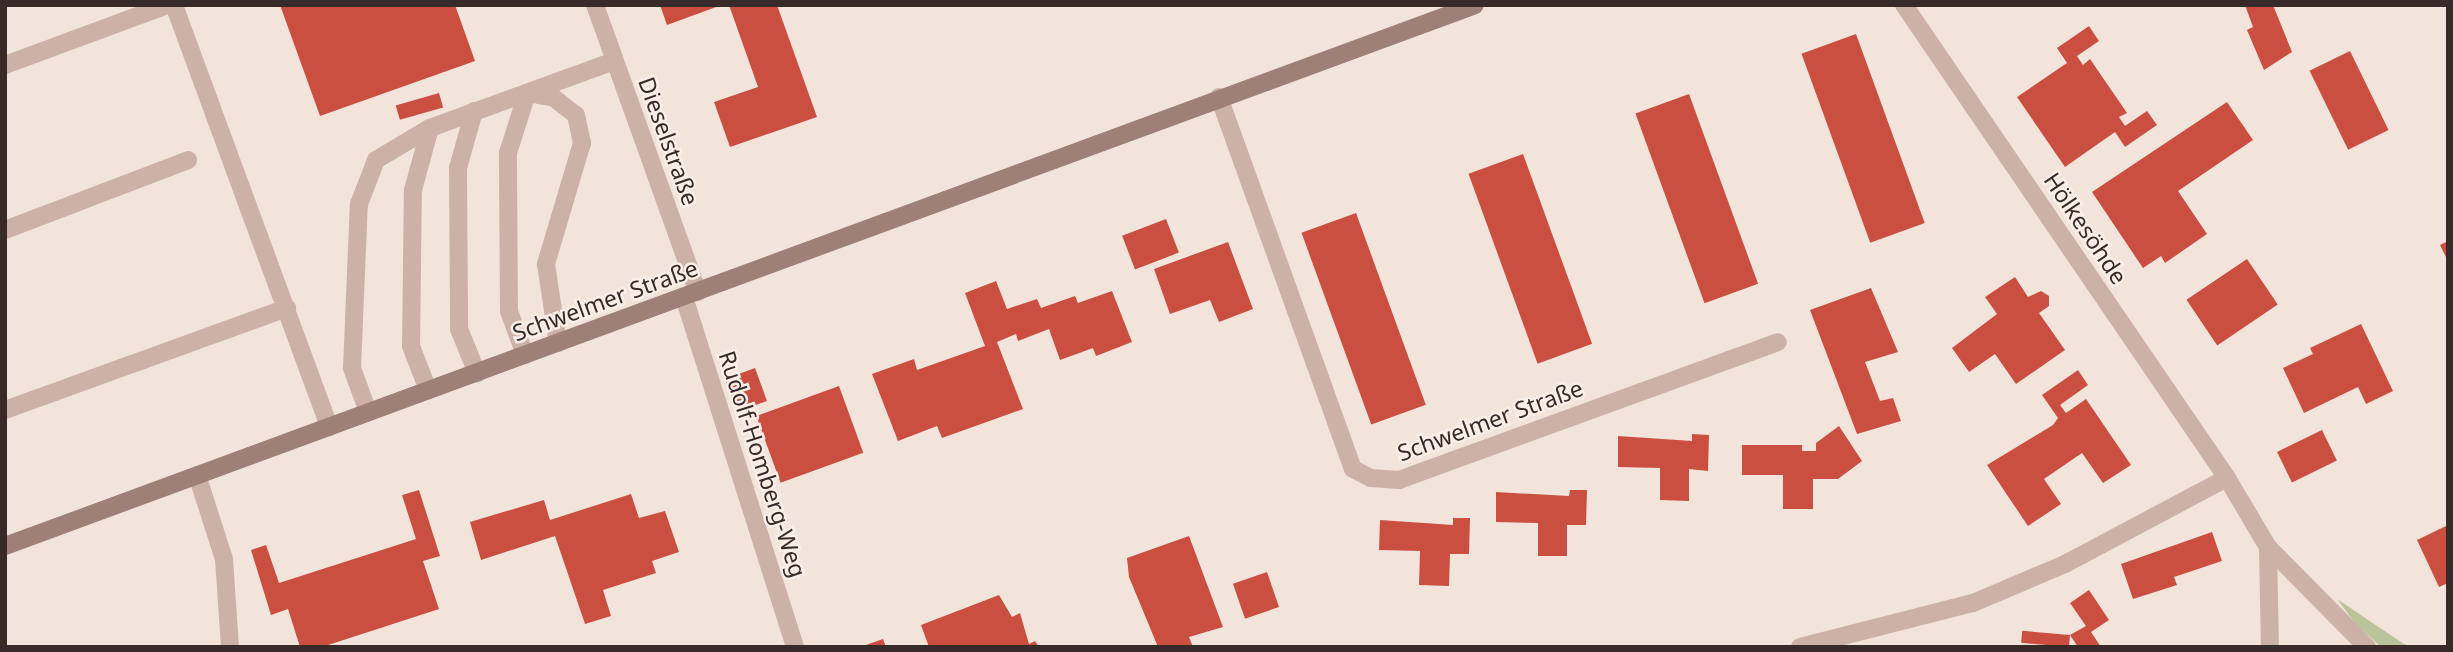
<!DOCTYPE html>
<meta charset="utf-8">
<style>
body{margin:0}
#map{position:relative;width:2453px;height:652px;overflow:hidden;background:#f3e4db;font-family:"Noto Sans",sans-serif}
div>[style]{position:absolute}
.green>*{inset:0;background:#bbc39a}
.building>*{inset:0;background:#cb4f41;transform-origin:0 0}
.lane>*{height:18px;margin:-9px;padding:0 9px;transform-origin:9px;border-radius:9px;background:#ccb2a6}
.street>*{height:18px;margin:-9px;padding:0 9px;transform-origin:9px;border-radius:9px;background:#ccb2a6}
.secondary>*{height:18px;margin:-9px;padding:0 9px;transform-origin:9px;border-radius:9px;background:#9f8078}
span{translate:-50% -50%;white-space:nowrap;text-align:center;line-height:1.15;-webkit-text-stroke:5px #faefe8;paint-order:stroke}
.street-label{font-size:23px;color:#372a28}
.frame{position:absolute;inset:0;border:7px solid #372a28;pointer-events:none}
</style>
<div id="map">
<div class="green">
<i style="clip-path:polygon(2337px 599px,2404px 644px,2415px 647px,2381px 647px,2355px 623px)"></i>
</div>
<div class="building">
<i style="clip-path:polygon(280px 5px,455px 5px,475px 61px,320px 116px)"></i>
<i style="clip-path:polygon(660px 5px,719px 5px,719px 6px,667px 25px)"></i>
<i style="clip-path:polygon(729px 5px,777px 5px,817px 117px,730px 147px,714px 102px,758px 87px)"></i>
<i style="clip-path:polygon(2245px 5px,2273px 5px,2292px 52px,2264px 70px,2247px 30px,2253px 27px)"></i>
<i style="clip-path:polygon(2089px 26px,2099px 41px,2077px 56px,2083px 65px,2090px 59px,2127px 113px,2119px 117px,2125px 126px,2147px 111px,2157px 125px,2125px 147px,2115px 132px,2065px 167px,2017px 97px,2067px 63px,2057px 48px)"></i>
<i style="left:1856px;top:34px;width:201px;height:58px;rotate:70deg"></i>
<i style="left:2350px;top:51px;width:88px;height:45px;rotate:64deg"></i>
<i style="left:439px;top:93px;width:15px;height:45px;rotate:74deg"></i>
<i style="left:1689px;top:94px;width:202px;height:57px;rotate:70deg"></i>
<i style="clip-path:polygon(2227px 102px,2253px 140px,2178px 191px,2207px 234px,2165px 263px,2161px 256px,2143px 268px,2092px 192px)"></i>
<i style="left:1523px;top:154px;width:202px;height:58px;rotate:70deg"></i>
<i style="left:1356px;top:213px;width:204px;height:58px;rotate:70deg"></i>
<i style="left:1166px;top:219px;width:36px;height:47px;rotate:69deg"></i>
<i style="clip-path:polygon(2448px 241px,2448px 261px,2440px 245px)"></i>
<i style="clip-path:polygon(1228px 242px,1253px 309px,1219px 322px,1210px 300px,1170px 314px,1154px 269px)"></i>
<i style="left:2247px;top:259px;width:55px;height:73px;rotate:56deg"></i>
<i style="clip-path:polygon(2015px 277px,2028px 297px,2041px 291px,2049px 296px,2049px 306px,2039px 313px,2065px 350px,2016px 384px,1995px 354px,1969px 372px,1952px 348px,1997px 314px,1985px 297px)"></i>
<i style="clip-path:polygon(996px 281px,1007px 309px,1037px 299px,1041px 308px,1075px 296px,1078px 303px,1112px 291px,1132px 342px,1096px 356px,1093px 348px,1060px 360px,1049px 329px,1018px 341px,1016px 334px,997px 342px,1023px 409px,942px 438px,937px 426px,898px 441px,872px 374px,914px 359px,917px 370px,985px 346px,965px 293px)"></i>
<i style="clip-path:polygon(1871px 288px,1898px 352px,1865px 362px,1880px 401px,1893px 398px,1901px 421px,1857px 434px,1810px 310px)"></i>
<i style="clip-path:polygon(2361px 324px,2393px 391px,2366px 404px,2358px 387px,2304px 413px,2283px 368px,2313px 354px,2310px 348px)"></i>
<i style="left:755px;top:368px;width:35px;height:32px;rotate:70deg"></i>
<i style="clip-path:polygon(2078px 370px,2088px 385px,2060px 405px,2066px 413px,2086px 399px,2131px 465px,2103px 483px,2082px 453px,2044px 479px,2061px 504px,2028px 526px,1987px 465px,2053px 425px,2058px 418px,2042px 395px)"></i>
<i style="left:839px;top:386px;width:71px;height:88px;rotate:70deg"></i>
<i style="clip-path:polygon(1839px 426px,1862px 461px,1838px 479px,1813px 479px,1813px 509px,1783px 509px,1783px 475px,1742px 475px,1742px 445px,1802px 445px,1802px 451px,1816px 451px,1816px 443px)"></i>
<i style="left:2322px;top:430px;width:34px;height:50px;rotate:64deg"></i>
<i style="clip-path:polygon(1692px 434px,1709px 435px,1708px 471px,1689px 469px,1689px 501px,1660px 500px,1660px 468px,1618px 467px,1618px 436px,1692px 441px)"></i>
<i style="clip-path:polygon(419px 490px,440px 556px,423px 561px,439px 609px,322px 647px,300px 647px,288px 609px,271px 615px,251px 550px,266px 545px,279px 583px,416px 539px,402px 495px)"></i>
<i style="clip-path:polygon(1570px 490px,1587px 490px,1586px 525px,1567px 525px,1567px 556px,1538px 556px,1538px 523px,1496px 522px,1496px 492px,1569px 496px)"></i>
<i style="clip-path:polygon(631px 494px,639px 518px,665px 511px,679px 552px,652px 561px,656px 573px,603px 590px,611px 616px,585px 624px,555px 536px,481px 560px,470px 522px,544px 500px,550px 520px)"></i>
<i style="clip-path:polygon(1453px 518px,1470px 518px,1469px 554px,1450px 554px,1449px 586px,1419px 585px,1420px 551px,1379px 550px,1380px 520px,1453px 525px)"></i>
<i style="clip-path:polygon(2448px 525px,2448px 583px,2439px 587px,2417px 540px)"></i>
<i style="clip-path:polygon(2212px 532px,2222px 561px,2174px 577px,2177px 585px,2133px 599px,2121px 564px)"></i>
<i style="clip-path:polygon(1189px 536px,1223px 627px,1189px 637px,1193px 647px,1158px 647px,1129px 577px,1127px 558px)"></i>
<i style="left:1267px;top:572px;width:37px;height:36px;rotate:71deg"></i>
<i style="clip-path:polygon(2089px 590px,2109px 620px,2091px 632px,2101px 647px,2078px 647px,2070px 635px,2086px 626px,2070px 603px)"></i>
<i style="clip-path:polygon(999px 595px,1012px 617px,1020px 613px,1029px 644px,1035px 641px,1039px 647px,929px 647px,921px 625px)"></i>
<i style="left:2070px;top:635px;width:12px;height:48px;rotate:95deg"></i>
<i style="clip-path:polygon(883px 639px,886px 647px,863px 647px,863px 646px)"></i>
</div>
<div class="lane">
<i style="left:174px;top:5px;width:450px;rotate:69.8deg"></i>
<i style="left:5px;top:65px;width:173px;rotate:-20.3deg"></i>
<i style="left:527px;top:93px;width:27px;rotate:10deg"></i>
<i style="left:554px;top:98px;width:28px;rotate:38deg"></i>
<i style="left:576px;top:115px;width:29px;rotate:78deg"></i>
<i style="left:582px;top:143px;width:126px;rotate:106.6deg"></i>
<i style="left:546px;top:264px;width:80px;rotate:81.4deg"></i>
<i style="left:1219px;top:97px;width:395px;rotate:70.2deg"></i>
<i style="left:1353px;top:469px;width:20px;rotate:27deg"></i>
<i style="left:1371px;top:478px;width:28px;rotate:4deg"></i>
<i style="left:1399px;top:480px;width:403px;rotate:-20deg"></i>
<i style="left:474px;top:111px;width:59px;rotate:105.7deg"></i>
<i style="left:458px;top:168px;width:161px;rotate:89.6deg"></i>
<i style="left:459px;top:329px;width:48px;rotate:67.8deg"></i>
<i style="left:5px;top:230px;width:196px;rotate:-20.9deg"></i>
<i style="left:684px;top:297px;width:367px;rotate:72.4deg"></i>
<i style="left:525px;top:355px;width:47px;rotate:-110deg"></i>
<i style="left:509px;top:311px;width:158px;rotate:-90.4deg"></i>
<i style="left:508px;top:153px;width:63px;rotate:-72.4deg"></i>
<i style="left:428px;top:390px;width:47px;rotate:-111.1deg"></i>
<i style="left:411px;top:346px;width:156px;rotate:-89.3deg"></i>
<i style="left:413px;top:190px;width:64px;rotate:-74.7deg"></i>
<i style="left:5px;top:410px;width:300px;rotate:-19.9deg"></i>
<i style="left:368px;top:412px;width:47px;rotate:-110deg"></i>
<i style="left:352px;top:368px;width:164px;rotate:-87.6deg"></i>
<i style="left:359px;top:204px;width:47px;rotate:-68.9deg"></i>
<i style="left:376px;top:160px;width:63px;rotate:-30.7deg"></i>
<i style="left:430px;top:128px;width:196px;rotate:-20deg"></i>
<i style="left:1800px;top:647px;width:179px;rotate:-14.3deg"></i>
<i style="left:1973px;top:603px;width:100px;rotate:-23deg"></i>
<i style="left:2065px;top:564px;width:183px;rotate:-28deg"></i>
</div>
<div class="street">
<i style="left:595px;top:5px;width:305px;rotate:70.3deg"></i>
<i style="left:1904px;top:5px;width:573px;rotate:55.67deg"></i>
<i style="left:2227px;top:478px;width:80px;rotate:59.3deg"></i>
<i style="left:2268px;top:547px;width:141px;rotate:45.3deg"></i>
<i style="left:197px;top:475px;width:88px;rotate:72.2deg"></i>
<i style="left:224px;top:559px;width:88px;rotate:86.1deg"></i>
<i style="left:2268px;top:547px;width:100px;rotate:88.9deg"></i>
</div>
<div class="secondary">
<i style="left:5px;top:546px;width:1566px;rotate:-20.2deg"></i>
</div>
<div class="street-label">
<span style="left:669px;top:141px;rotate:70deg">Dieselstraße</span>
<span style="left:2086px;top:228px;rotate:56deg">Hölkesöhde</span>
<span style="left:605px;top:300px;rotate:-20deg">Schwelmer Straße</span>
<span style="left:1490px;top:420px;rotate:-20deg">Schwelmer Straße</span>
<span style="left:763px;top:464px;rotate:72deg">Rudolf-Homberg-Weg</span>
</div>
<div class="frame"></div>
</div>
